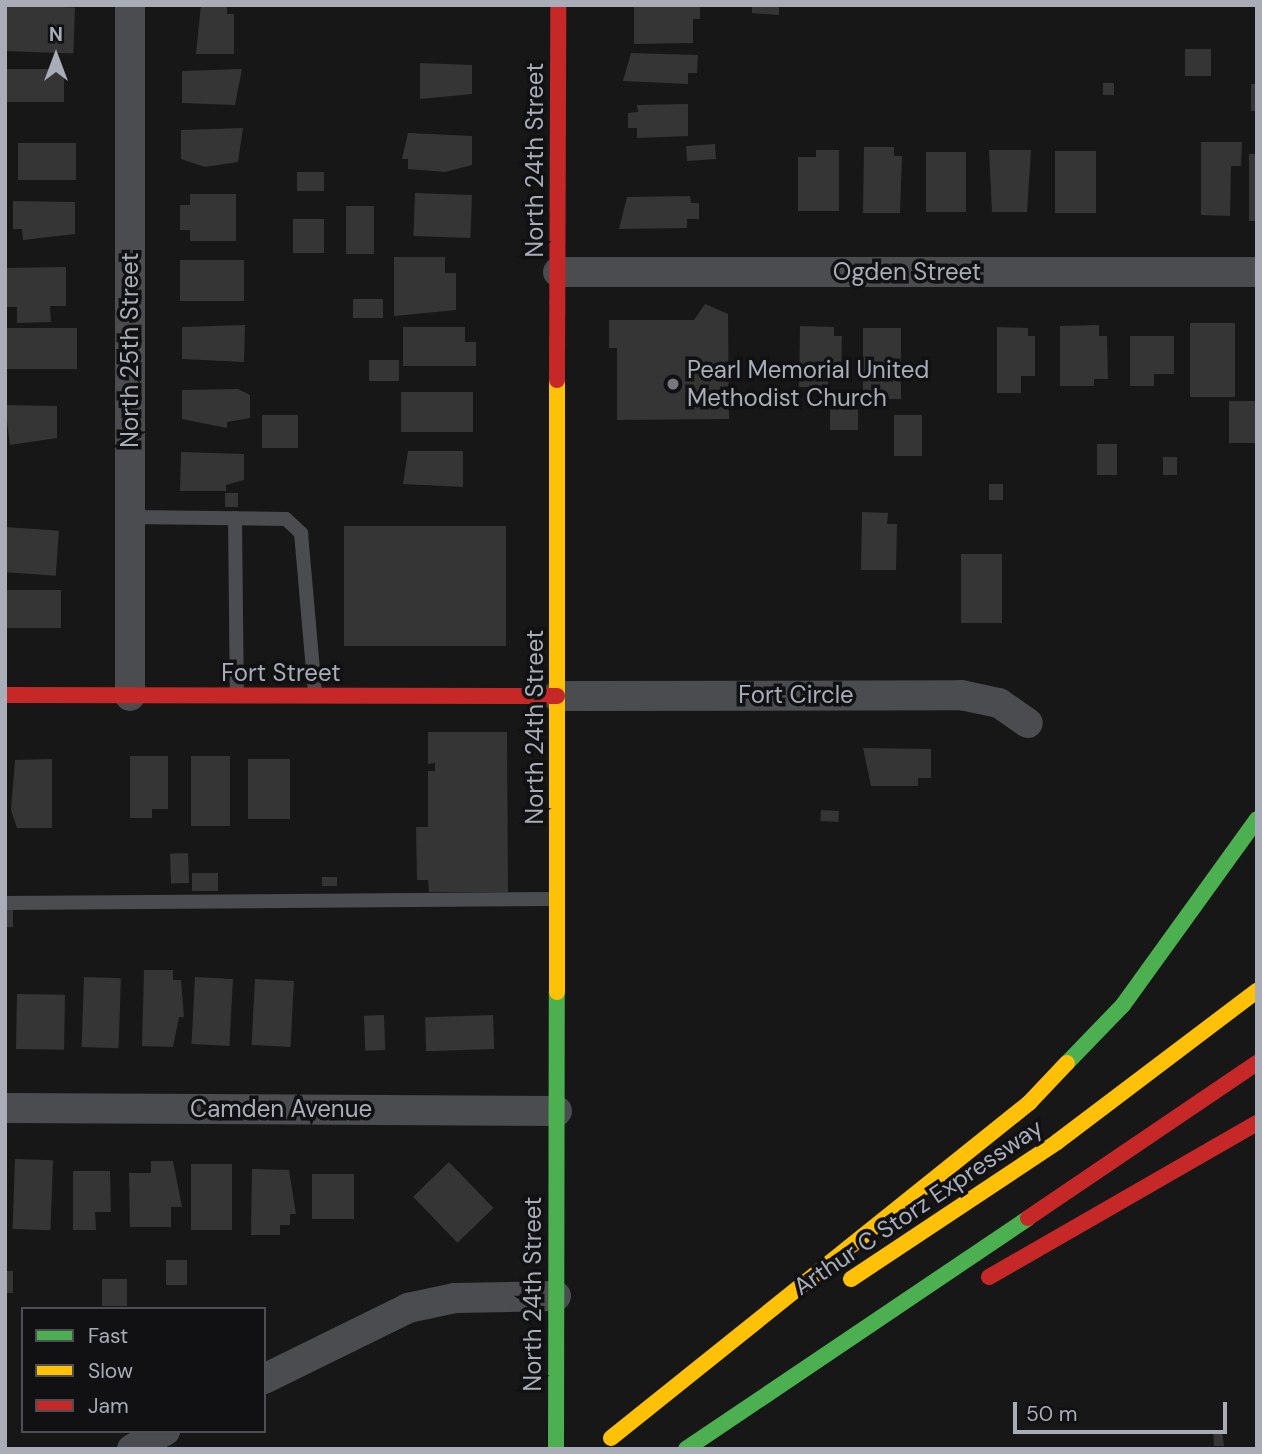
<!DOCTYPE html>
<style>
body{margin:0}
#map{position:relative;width:1262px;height:1454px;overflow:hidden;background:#171717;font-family:"DM Sans",sans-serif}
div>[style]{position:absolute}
.building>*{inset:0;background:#353536;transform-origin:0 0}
.lane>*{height:14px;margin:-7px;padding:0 7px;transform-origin:7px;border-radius:7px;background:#4b4c50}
.street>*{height:30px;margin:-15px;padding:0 15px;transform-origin:15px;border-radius:15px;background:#4b4c50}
.fast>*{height:16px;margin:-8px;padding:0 8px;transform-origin:8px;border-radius:8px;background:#4caf50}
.slow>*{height:16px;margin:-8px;padding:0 8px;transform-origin:8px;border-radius:8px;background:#ffc107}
.jam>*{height:16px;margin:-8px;padding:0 8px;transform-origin:8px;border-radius:8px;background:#c62828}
.dots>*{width:19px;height:19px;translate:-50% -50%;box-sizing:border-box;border:4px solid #111113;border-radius:50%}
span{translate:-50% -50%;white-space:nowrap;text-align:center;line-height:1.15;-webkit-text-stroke:7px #111113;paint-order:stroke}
.street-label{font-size:24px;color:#a8adb8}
.poi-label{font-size:24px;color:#a8adb8}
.left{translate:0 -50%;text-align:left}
.frame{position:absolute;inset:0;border:7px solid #a8adb8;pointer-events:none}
.legend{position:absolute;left:21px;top:1307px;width:245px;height:126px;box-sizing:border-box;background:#111113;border:2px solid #4d4f55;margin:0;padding:9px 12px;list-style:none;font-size:21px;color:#a8adb8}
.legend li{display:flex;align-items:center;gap:14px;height:35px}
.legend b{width:35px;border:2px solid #4d4f55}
.north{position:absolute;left:21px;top:21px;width:70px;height:70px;-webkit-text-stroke:5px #111113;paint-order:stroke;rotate:0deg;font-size:19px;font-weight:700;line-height:28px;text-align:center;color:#a8adb8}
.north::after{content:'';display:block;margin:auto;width:24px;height:32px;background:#a8adb8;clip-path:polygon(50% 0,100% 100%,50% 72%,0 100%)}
.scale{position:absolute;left:1013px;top:1402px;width:214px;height:32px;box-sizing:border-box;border:4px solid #a8adb8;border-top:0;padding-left:9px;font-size:21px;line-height:24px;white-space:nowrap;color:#a8adb8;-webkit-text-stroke:5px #111113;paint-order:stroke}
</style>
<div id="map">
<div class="building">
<i style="left:5px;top:5px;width:70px;height:46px;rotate:2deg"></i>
<i style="clip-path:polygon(201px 5px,227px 5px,227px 14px,234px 14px,234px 54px,196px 54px)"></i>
<i style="clip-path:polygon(634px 5px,700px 5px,700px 19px,693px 19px,693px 43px,634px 44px)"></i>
<i style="clip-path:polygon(752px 5px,779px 5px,779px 15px,752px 13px)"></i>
<i style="left:1211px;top:49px;width:27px;height:26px;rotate:90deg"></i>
<i style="clip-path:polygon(631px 53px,698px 55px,697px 73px,688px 73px,688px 84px,623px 81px)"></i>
<i style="clip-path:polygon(420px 63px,472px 65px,472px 94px,420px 99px)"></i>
<i style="left:5px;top:69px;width:59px;height:33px"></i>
<i style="clip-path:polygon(242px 69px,235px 105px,182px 103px,182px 71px)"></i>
<i style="left:1103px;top:83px;width:11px;height:12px"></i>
<i style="left:1251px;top:84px;width:6px;height:27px"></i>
<i style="clip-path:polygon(688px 104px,688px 136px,637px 138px,637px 128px,628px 128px,628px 113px,638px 112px,637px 105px)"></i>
<i style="clip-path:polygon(243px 128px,238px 162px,205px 167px,181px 159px,181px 130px)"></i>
<i style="clip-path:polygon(408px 133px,472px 136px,472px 165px,445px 172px,408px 169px,408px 159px,402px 159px)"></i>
<i style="clip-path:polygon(1201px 142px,1242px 142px,1241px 166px,1231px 166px,1230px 216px,1201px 215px)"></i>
<i style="left:18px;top:143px;width:58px;height:37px"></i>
<i style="left:715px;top:144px;width:15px;height:29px;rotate:86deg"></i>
<i style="clip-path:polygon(864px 147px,894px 147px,894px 156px,902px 156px,900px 213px,863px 213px)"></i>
<i style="clip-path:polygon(816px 150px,839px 150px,839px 211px,798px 211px,798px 157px,816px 157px)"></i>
<i style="clip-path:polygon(989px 150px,1031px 150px,1027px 212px,992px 212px)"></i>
<i style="left:1055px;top:151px;width:41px;height:62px"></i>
<i style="left:926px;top:152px;width:40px;height:60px"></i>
<i style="left:1249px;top:154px;width:8px;height:67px"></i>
<i style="left:297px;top:172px;width:27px;height:19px"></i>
<i style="left:415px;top:193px;width:57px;height:43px;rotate:2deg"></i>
<i style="clip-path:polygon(190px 194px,236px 194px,236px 241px,190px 241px,190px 230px,180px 230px,180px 205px,190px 205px)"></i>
<i style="clip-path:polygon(690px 196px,691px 203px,699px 203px,699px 219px,687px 219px,687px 228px,619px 229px,627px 197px)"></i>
<i style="clip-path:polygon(13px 201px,75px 202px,75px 234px,23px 240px,22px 229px,13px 229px)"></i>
<i style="left:346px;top:206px;width:28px;height:48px"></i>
<i style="left:293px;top:219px;width:31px;height:34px"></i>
<i style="clip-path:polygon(394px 257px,445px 257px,445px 273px,456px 273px,456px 310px,394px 316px)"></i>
<i style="left:180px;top:260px;width:64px;height:41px"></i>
<i style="clip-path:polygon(66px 267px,66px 306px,50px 306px,51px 322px,17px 323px,17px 307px,5px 307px,5px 268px)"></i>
<i style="left:353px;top:299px;width:30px;height:19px"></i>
<i style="clip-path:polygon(705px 304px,728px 314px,729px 419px,617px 420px,617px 348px,609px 348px,609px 320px,694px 320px)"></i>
<i style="left:1190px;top:323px;width:45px;height:74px"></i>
<i style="clip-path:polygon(245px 325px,244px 362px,182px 359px,182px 327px)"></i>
<i style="clip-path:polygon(1099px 325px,1099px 336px,1107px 336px,1108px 379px,1094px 379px,1094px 386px,1060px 386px,1060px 326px)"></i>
<i style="clip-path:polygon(800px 326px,834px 327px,834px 336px,842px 336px,841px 377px,828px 377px,828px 387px,799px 387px)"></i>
<i style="clip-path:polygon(403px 327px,465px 327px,465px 342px,476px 342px,476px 366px,403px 366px)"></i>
<i style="clip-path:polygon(997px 327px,1028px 328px,1028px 336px,1035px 336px,1035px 376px,1021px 376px,1021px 393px,997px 393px)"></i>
<i style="left:6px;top:328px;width:71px;height:41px"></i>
<i style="left:863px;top:328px;width:38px;height:71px"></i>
<i style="clip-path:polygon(1130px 336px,1174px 336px,1174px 374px,1154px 374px,1154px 386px,1130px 386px)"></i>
<i style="left:369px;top:360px;width:30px;height:21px"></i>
<i style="clip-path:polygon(238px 389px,250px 395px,250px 418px,227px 422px,227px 428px,182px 419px,182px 390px)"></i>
<i style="left:401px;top:392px;width:72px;height:40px"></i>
<i style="left:1229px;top:401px;width:28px;height:42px"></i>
<i style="left:830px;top:403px;width:28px;height:27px"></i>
<i style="clip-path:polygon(5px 405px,57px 406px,57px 438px,10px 445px)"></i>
<i style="left:262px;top:415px;width:36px;height:33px"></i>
<i style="left:894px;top:415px;width:28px;height:41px"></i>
<i style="left:1097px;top:444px;width:20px;height:31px"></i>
<i style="clip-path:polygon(408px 451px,463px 451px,463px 487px,403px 484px)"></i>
<i style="clip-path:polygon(181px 452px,244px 454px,244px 480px,226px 485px,226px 491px,180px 491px)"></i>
<i style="left:1163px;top:457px;width:14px;height:18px"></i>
<i style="left:1003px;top:484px;width:16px;height:14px;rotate:90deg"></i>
<i style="left:225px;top:493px;width:13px;height:14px"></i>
<i style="clip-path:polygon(862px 512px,888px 513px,887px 524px,897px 524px,896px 570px,861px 570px)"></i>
<i style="left:344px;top:526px;width:162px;height:120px"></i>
<i style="left:5px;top:527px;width:54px;height:45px;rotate:4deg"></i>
<i style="left:961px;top:554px;width:41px;height:69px"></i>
<i style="left:5px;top:590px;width:56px;height:38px"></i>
<i style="clip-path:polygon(428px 732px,507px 732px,508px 892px,429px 892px,428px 880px,417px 880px,416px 827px,428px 827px,428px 771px,435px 771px,435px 763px,428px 764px)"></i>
<i style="clip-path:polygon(863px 748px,931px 749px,931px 778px,918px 778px,918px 786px,871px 786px)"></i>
<i style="clip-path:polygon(130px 756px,168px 756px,168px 809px,152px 809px,152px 818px,130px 818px)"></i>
<i style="left:191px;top:756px;width:39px;height:70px"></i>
<i style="clip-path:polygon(52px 759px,52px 828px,17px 828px,11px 810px,15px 760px)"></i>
<i style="left:248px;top:759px;width:42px;height:60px"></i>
<i style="left:821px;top:810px;width:18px;height:11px;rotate:3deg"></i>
<i style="left:188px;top:853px;width:30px;height:18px;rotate:88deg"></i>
<i style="left:218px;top:873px;width:18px;height:26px;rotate:90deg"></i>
<i style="left:322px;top:877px;width:15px;height:9px"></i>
<i style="left:5px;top:908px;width:8px;height:19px"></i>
<i style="clip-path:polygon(144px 970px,173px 970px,173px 980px,181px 980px,184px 1017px,179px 1017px,173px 1047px,142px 1046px)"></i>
<i style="left:84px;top:977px;width:37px;height:70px;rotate:2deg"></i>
<i style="left:195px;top:977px;width:38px;height:67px;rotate:3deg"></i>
<i style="left:255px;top:979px;width:39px;height:66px;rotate:3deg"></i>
<i style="left:17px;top:994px;width:48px;height:55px;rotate:1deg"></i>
<i style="left:384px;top:1015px;width:35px;height:20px;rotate:88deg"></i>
<i style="left:493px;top:1015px;width:34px;height:68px;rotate:88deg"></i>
<i style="left:15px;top:1159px;width:38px;height:70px;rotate:2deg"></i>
<i style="clip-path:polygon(151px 1161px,173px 1161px,182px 1207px,171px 1207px,171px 1227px,130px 1227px,129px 1173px,151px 1173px)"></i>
<i style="left:449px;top:1162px;width:64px;height:50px;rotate:46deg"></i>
<i style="left:191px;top:1164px;width:41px;height:66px"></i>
<i style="clip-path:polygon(252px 1169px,289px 1170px,296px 1214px,290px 1214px,290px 1225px,280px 1225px,280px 1235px,251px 1235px)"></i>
<i style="clip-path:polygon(73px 1171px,110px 1171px,111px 1212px,95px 1212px,96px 1230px,73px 1230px)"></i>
<i style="left:312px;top:1174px;width:42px;height:45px"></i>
<i style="left:166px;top:1260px;width:21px;height:25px"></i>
<i style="left:5px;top:1271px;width:8px;height:22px"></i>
<i style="left:102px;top:1279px;width:25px;height:27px"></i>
<i style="clip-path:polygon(1213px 1431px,1222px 1431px,1224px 1446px,1214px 1446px)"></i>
</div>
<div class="lane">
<i style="left:130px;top:517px;width:156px;rotate:0.7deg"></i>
<i style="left:286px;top:519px;width:21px;rotate:43deg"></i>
<i style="left:301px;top:533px;width:162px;rotate:85deg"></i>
<i style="left:235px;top:518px;width:177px;rotate:89.4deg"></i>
<i style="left:5px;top:903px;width:552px;rotate:-0.42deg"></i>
</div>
<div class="street">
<i style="left:558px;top:272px;width:699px"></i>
<i style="left:130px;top:696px;width:691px;rotate:-90deg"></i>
<i style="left:557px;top:696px;width:404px;rotate:-0.1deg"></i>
<i style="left:961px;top:695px;width:39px;rotate:12deg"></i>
<i style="left:999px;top:703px;width:35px;rotate:35deg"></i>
<i style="left:5px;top:1108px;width:552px;rotate:0.31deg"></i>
<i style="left:264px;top:1379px;width:161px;rotate:-26.2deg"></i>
<i style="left:408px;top:1308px;width:48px;rotate:-12deg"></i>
<i style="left:455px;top:1298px;width:101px;rotate:-1.1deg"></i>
<i style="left:132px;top:1449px;width:38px;rotate:-29deg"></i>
</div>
<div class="fast">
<i style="left:1067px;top:1063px;width:81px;rotate:-46deg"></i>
<i style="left:1123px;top:1005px;width:229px;rotate:-54.2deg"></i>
<i style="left:556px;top:1449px;width:457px;rotate:-89.9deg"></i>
<i style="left:686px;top:1449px;width:413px;rotate:-34deg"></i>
</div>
<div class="slow">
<i style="left:557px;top:992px;width:612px;rotate:-90deg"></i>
<i style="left:851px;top:1279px;width:247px;rotate:-33.6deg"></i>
<i style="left:1057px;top:1142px;width:251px;rotate:-37.1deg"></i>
<i style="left:611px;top:1438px;width:536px;rotate:-38.71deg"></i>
<i style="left:1029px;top:1103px;width:55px;rotate:-46.5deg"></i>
</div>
<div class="jam">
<i style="left:557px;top:380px;width:375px;rotate:-89.8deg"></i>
<i style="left:5px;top:695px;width:552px;rotate:0.1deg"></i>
<i style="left:1028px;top:1218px;width:277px;rotate:-34.1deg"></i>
<i style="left:989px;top:1277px;width:309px;rotate:-29.9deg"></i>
</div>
<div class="dots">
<i style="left:673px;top:384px;background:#757880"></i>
</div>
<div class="street-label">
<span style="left:535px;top:160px;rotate:-90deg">North 24th Street</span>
<span style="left:907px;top:272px">Ogden Street</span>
<span style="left:130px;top:350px;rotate:-90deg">North 25th Street</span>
<span style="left:281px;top:673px">Fort Street</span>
<span style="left:796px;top:695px">Fort Circle</span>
<span style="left:535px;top:727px;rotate:-90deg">North 24th Street</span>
<span style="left:281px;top:1109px">Camden Avenue</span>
<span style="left:918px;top:1207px;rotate:-34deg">Arthur C Storz Expressway</span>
<span style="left:533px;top:1294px;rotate:-90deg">North 24th Street</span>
</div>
<div class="poi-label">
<span class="left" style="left:687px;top:384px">Pearl Memorial United<br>Methodist Church</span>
</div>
<div class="frame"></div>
<ul class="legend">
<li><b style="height:9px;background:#4caf50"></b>Fast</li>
<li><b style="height:9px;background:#ffc107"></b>Slow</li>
<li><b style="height:9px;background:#c62828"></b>Jam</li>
</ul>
<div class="north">N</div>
<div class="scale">50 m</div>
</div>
